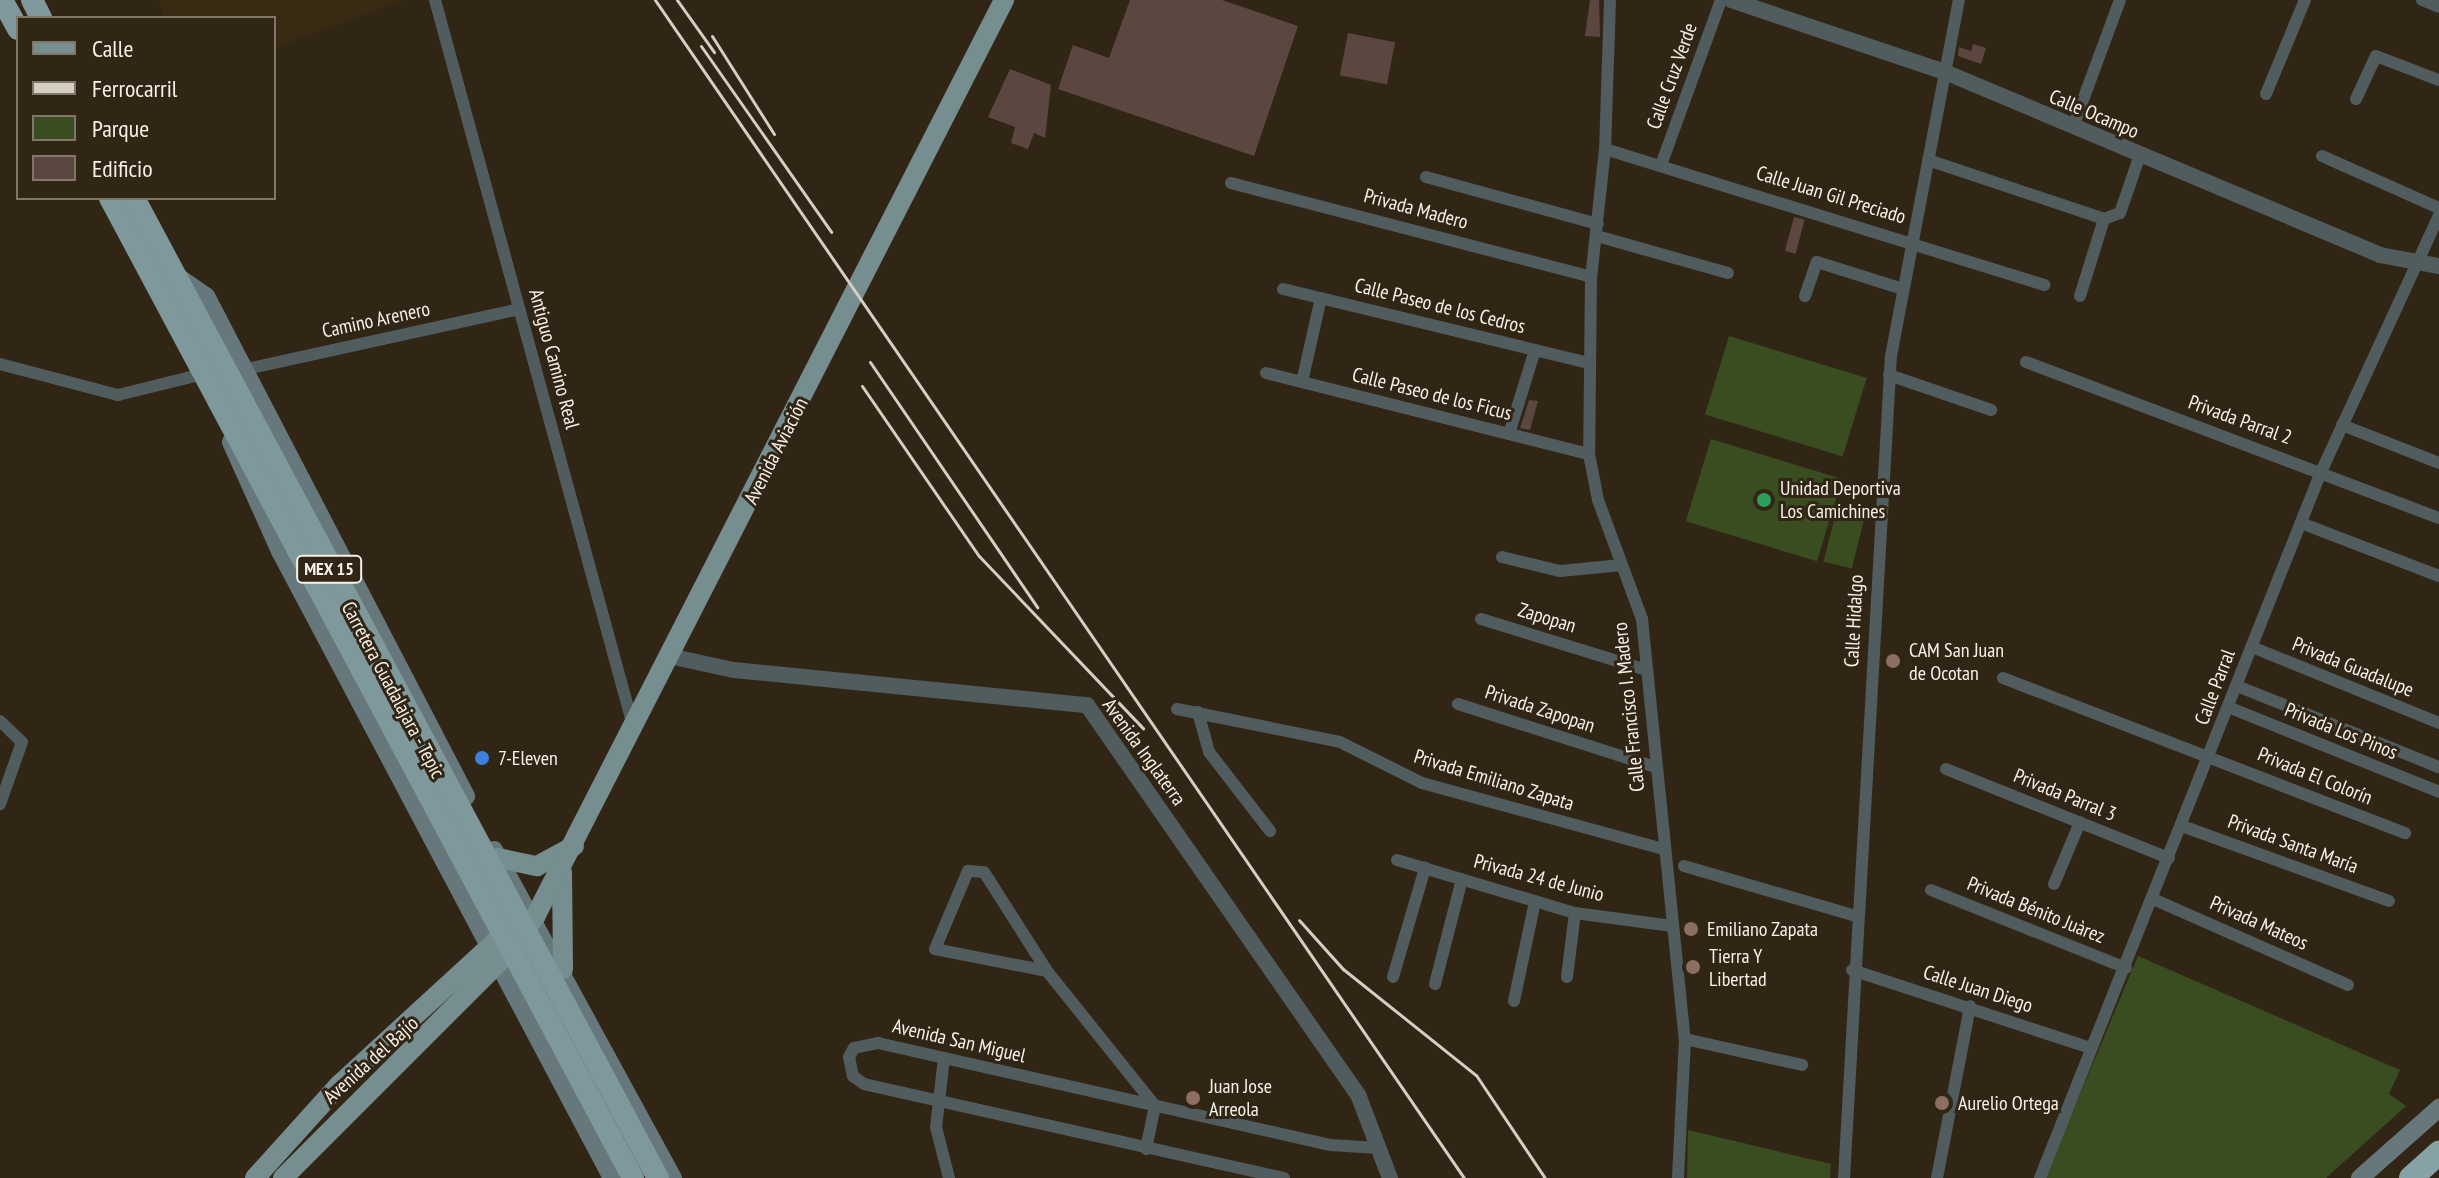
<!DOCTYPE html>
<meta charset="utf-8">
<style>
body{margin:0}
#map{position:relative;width:2439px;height:1178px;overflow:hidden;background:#312616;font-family:"PT Sans Narrow",sans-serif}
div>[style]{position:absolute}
.built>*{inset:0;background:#392a13}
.green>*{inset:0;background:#3a4d21;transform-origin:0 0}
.building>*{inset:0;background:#5c4640;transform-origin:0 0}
.minor>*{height:12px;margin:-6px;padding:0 6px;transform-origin:6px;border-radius:6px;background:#505c5d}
.tertiary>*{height:16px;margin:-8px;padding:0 8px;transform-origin:8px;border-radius:8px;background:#505c5d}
.secondary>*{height:18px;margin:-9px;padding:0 9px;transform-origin:9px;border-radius:9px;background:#66787b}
.primary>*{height:20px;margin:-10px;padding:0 10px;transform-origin:10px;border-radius:10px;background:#778e91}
.trunk>*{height:22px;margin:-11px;padding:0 11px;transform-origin:11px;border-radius:11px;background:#7e989c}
.motorway>*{height:24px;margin:-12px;padding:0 12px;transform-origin:12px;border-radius:12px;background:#86a2a6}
.rail>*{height:3px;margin:-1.5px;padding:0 1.5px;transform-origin:1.5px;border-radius:1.5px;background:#d5cec2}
.dots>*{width:22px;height:22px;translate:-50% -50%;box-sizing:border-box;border:4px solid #312616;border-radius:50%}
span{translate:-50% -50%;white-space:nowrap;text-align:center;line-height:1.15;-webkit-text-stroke:6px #312616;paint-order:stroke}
.shield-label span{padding:2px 6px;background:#312616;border:2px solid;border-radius:6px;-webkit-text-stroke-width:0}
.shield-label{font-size:18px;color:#f8f1e6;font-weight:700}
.street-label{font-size:20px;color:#f8f1e6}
.poi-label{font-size:20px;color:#f8f1e6}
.left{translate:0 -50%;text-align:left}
.legend{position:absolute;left:16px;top:16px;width:260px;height:184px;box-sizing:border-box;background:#312616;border:2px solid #817769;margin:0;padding:10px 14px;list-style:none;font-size:24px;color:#f8f1e6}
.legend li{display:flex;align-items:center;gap:16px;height:40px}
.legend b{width:40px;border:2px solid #817769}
</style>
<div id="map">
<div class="built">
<i style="clip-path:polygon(159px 0,403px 0,274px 48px,274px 18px,164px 18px)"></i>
</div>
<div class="green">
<i style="left:1729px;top:336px;width:144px;height:82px;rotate:17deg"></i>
<i style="left:1711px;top:439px;width:137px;height:86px;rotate:17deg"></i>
<i style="left:1836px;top:512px;width:29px;height:51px;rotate:14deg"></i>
<i style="clip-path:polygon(2138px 956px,2400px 1070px,2389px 1094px,2406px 1106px,2326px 1178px,2045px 1178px)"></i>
<i style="clip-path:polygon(1688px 1130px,1831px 1164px,1830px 1178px,1687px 1178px)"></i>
</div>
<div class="building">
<i style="clip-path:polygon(1130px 0,1222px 0,1298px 26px,1254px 156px,1058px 89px,1073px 45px,1109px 58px)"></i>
<i style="clip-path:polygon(1590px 0,1599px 0,1600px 37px,1585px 36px)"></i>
<i style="left:1348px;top:33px;width:48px;height:43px;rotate:11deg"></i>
<i style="clip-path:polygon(1973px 44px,1986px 48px,1981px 64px,1958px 56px,1959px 47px,1971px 51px)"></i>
<i style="clip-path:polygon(1010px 69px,1051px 85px,1045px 138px,1034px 133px,1028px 149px,1011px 143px,1015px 127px,988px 117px)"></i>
<i style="left:1794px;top:217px;width:11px;height:35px;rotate:15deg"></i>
<i style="clip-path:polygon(1529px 400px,1538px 401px,1530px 430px,1520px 428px)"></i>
</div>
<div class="minor">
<i style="left:435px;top:0;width:753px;rotate:74.74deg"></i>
<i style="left:1610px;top:0;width:149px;rotate:91.9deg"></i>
<i style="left:1605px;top:149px;width:129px;rotate:96.2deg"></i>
<i style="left:1591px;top:277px;width:177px;rotate:90.6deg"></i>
<i style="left:1589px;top:454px;width:47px;rotate:78.9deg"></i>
<i style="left:1598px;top:500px;width:127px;rotate:69.7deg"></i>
<i style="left:1642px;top:619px;width:422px;rotate:84.2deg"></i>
<i style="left:1685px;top:1039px;width:139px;rotate:92.9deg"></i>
<i style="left:2422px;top:0;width:18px;rotate:22deg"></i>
<i style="left:2266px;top:94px;width:102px;rotate:-67.5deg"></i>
<i style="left:2356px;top:99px;width:47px;rotate:-65.1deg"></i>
<i style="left:2376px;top:56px;width:67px;rotate:20.9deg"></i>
<i style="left:2073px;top:127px;width:135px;rotate:-69.7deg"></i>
<i style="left:1605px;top:149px;width:460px;rotate:17.2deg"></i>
<i style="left:2322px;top:156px;width:128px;rotate:24deg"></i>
<i style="left:1928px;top:160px;width:186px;rotate:18.5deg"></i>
<i style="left:1661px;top:165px;width:176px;rotate:-70deg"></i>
<i style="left:1426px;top:177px;width:178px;rotate:15.3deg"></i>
<i style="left:1231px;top:183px;width:372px;rotate:14.6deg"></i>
<i style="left:1597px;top:236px;width:136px;rotate:15.8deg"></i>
<i style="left:1283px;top:289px;width:314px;rotate:13.6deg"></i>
<i style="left:1805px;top:296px;width:36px;rotate:-71deg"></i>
<i style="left:1817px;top:262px;width:90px;rotate:17.4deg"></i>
<i style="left:2080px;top:296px;width:81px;rotate:-72.7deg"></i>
<i style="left:2104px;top:219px;width:17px;rotate:-21deg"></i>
<i style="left:2120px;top:213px;width:61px;rotate:-71deg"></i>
<i style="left:2026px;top:362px;width:441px;rotate:20.7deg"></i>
<i style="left:0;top:364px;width:122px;rotate:14.7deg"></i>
<i style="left:118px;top:395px;width:88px;rotate:-13.9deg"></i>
<i style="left:242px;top:370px;width:284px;rotate:-12.4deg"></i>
<i style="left:1266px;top:373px;width:333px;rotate:14.1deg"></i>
<i style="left:1889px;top:375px;width:108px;rotate:18.9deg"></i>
<i style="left:1302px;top:382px;width:86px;rotate:-77.3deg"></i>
<i style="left:2342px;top:425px;width:104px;rotate:21.4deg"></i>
<i style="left:1509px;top:434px;width:88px;rotate:-72.8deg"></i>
<i style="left:2301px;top:523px;width:148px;rotate:21deg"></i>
<i style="left:1502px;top:557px;width:60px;rotate:13.6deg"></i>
<i style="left:1560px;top:571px;width:62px;rotate:-5.5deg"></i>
<i style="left:1481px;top:619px;width:174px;rotate:17.1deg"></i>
<i style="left:2252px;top:647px;width:202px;rotate:22.1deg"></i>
<i style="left:2003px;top:678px;width:431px;rotate:21.1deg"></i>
<i style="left:2237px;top:686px;width:218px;rotate:21.9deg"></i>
<i style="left:1458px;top:704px;width:207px;rotate:17.7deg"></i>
<i style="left:2228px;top:707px;width:227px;rotate:21.9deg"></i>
<i style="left:1177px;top:709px;width:166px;rotate:11.4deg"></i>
<i style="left:1340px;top:742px;width:92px;rotate:26.6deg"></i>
<i style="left:1422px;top:783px;width:250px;rotate:15.3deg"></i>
<i style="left:1198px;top:712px;width:41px;rotate:74.6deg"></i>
<i style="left:1209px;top:752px;width:100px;rotate:52.3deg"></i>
<i style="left:0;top:721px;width:30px;rotate:44deg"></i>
<i style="left:22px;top:742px;width:66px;rotate:109.5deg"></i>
<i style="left:1946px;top:769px;width:240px;rotate:21.8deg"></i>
<i style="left:2182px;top:826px;width:220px;rotate:19.9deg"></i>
<i style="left:1397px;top:860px;width:186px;rotate:16.6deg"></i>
<i style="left:1575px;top:913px;width:98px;rotate:7.6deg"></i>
<i style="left:1684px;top:866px;width:179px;rotate:16.2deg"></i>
<i style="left:2054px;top:884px;width:67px;rotate:-67.2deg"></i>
<i style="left:1931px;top:890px;width:210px;rotate:21.8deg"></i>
<i style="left:2153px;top:899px;width:213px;rotate:23.8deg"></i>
<i style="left:1852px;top:970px;width:251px;rotate:18.1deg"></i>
<i style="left:1047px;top:971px;width:114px;rotate:-168.9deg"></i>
<i style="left:935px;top:949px;width:85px;rotate:-67.1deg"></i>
<i style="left:968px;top:871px;width:16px;rotate:4deg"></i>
<i style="left:984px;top:872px;width:117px;rotate:57.5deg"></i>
<i style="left:1047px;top:971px;width:173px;rotate:51.3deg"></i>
<i style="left:1155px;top:1106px;width:44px;rotate:101.8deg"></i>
<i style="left:1393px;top:977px;width:114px;rotate:-73.6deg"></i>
<i style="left:1567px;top:977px;width:64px;rotate:-82.9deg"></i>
<i style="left:1435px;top:984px;width:108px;rotate:-75.6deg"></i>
<i style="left:1514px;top:1001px;width:102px;rotate:-78.1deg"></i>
<i style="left:1685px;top:1039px;width:120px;rotate:12.5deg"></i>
<i style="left:944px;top:1058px;width:69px;rotate:96.6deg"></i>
<i style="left:936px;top:1127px;width:53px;rotate:75.7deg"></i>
<i style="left:1284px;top:1178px;width:430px;rotate:-167.4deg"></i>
<i style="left:864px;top:1084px;width:14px;rotate:-144deg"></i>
<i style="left:853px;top:1076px;width:19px;rotate:-102deg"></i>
<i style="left:849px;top:1057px;width:10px;rotate:-61deg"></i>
<i style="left:854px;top:1048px;width:25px;rotate:-12deg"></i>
<i style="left:878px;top:1043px;width:463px;rotate:12.7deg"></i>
<i style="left:1330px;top:1145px;width:49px;rotate:3.5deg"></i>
<i style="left:1844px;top:1178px;width:823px;rotate:-86.73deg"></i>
<i style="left:1891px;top:356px;width:362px;rotate:-79.2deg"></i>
<i style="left:1937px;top:1178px;width:175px;rotate:-79.1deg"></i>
<i style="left:2040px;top:1178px;width:760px;rotate:-68.3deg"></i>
<i style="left:2321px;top:472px;width:282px;rotate:-65.3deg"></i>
</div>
<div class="tertiary">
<i style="left:1731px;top:0;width:226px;rotate:18.6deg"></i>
<i style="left:1945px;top:72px;width:472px;rotate:22.8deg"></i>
<i style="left:2380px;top:255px;width:60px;rotate:10.6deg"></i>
<i style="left:669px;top:656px;width:66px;rotate:12.2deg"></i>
<i style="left:734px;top:670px;width:355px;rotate:5.7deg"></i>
<i style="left:1087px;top:705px;width:477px;rotate:55.2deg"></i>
<i style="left:1359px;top:1097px;width:87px;rotate:69.1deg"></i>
</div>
<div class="secondary">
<i style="left:177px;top:276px;width:35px;rotate:35deg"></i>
<i style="left:206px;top:296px;width:564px;rotate:62.53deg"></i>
<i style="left:231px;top:442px;width:120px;rotate:65.8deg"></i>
<i style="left:280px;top:551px;width:709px;rotate:62.1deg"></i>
<i style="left:494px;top:850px;width:374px;rotate:61.4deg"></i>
<i style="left:2360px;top:1178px;width:106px;rotate:-41.5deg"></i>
</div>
<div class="primary">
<i style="left:498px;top:858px;width:40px;rotate:12deg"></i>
<i style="left:537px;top:866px;width:42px;rotate:-28.4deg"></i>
<i style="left:562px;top:872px;width:97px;rotate:89.4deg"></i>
<i style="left:255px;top:1178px;width:127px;rotate:-47.9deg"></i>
<i style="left:340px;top:1084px;width:225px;rotate:-42.5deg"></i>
<i style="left:283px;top:1178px;width:305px;rotate:-45deg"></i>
<i style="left:499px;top:962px;width:58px;rotate:-51.3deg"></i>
<i style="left:535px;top:917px;width:1030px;rotate:-62.91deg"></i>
</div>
<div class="trunk">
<i style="left:2px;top:0;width:33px;rotate:61deg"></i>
<i style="left:32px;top:0;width:20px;rotate:63deg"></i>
<i style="left:110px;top:198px;width:1111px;rotate:61.91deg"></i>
<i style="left:134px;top:198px;width:1111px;rotate:61.87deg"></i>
</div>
<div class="motorway">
<i style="left:2411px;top:1178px;width:38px;rotate:-42deg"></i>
</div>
<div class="rail">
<i style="left:655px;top:0;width:1429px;rotate:55.52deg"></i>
<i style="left:677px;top:0;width:64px;rotate:54.6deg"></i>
<i style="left:712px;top:36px;width:116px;rotate:57.7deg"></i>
<i style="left:701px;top:46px;width:227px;rotate:55deg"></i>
<i style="left:870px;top:362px;width:297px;rotate:55.7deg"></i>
<i style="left:862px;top:386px;width:206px;rotate:55.5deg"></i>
<i style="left:979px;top:556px;width:238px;rotate:46.4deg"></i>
<i style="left:1299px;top:920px;width:66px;rotate:48.1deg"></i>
<i style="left:1343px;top:969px;width:170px;rotate:38.6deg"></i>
<i style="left:1476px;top:1075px;width:124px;rotate:56.2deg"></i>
</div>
<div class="dots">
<i style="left:1764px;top:500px;background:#2e9e5b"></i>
<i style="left:1893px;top:661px;background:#8d6e63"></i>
<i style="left:482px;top:758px;background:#3f7fe0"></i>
<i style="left:1691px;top:929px;background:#8d6e63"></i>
<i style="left:1693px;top:967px;background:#8d6e63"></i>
<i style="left:1193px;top:1098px;background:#8d6e63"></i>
<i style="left:1942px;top:1103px;background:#8d6e63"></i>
</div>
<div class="shield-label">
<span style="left:329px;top:569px">MEX 15</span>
</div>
<div class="street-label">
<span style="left:1672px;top:76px;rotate:-70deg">Calle Cruz Verde</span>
<span style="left:2094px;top:114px;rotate:23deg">Calle Ocampo</span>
<span style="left:1831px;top:195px;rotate:17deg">Calle Juan Gil Preciado</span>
<span style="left:1416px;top:209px;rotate:15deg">Privada Madero</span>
<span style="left:1440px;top:306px;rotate:14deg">Calle Paseo de los Cedros</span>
<span style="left:376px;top:320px;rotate:-12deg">Camino Arenero</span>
<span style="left:554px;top:359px;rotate:75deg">Antiguo Camino Real</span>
<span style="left:1432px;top:394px;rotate:14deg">Calle Paseo de los Ficus</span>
<span style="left:2240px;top:420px;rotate:20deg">Privada Parral 2</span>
<span style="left:776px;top:451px;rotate:-63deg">Avenida Aviación</span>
<span style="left:1547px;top:618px;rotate:17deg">Zapopan</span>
<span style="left:1854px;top:621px;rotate:-87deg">Calle Hidalgo</span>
<span style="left:2353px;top:667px;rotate:22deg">Privada Guadalupe</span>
<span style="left:2215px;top:687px;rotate:-69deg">Calle Parral</span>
<span style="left:393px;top:690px;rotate:62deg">Carretera Guadalajara - Tepic</span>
<span style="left:1629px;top:707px;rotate:-96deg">Calle Francisco I. Madero</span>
<span style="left:1540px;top:709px;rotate:18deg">Privada Zapopan</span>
<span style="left:2341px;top:731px;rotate:22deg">Privada Los Pinos</span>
<span style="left:1144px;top:752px;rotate:54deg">Avenida Inglaterra</span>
<span style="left:2315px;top:776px;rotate:22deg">Privada El Colorín</span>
<span style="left:1494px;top:780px;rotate:17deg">Privada Emiliano Zapata</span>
<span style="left:2065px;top:795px;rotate:22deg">Privada Parral 3</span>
<span style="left:2293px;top:844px;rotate:20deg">Privada Santa María</span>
<span style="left:1539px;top:878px;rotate:15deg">Privada 24 de Junio</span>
<span style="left:2036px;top:910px;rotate:22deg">Privada Bénito Juàrez</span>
<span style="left:2259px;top:923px;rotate:24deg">Privada Mateos</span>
<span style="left:1978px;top:989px;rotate:18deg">Calle Juan Diego</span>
<span style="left:959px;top:1041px;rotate:13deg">Avenida San Miguel</span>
<span style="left:371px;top:1060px;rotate:-42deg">Avenida del Bajío</span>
</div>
<div class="poi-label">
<span class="left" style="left:1780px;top:500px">Unidad Deportiva<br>Los Camichines</span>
<span class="left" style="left:1909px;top:662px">CAM San Juan<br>de Ocotan</span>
<span class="left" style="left:498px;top:758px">7-Eleven</span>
<span class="left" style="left:1707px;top:929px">Emiliano Zapata</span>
<span class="left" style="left:1709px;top:968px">Tierra Y<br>Libertad</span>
<span class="left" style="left:1209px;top:1098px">Juan Jose<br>Arreola</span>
<span class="left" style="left:1958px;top:1103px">Aurelio Ortega</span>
</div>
<ul class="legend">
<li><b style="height:10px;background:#778e91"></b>Calle</li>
<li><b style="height:10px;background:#d5cec2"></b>Ferrocarril</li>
<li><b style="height:22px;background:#3a4d21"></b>Parque</li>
<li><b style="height:22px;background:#5c4640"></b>Edificio</li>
</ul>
</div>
